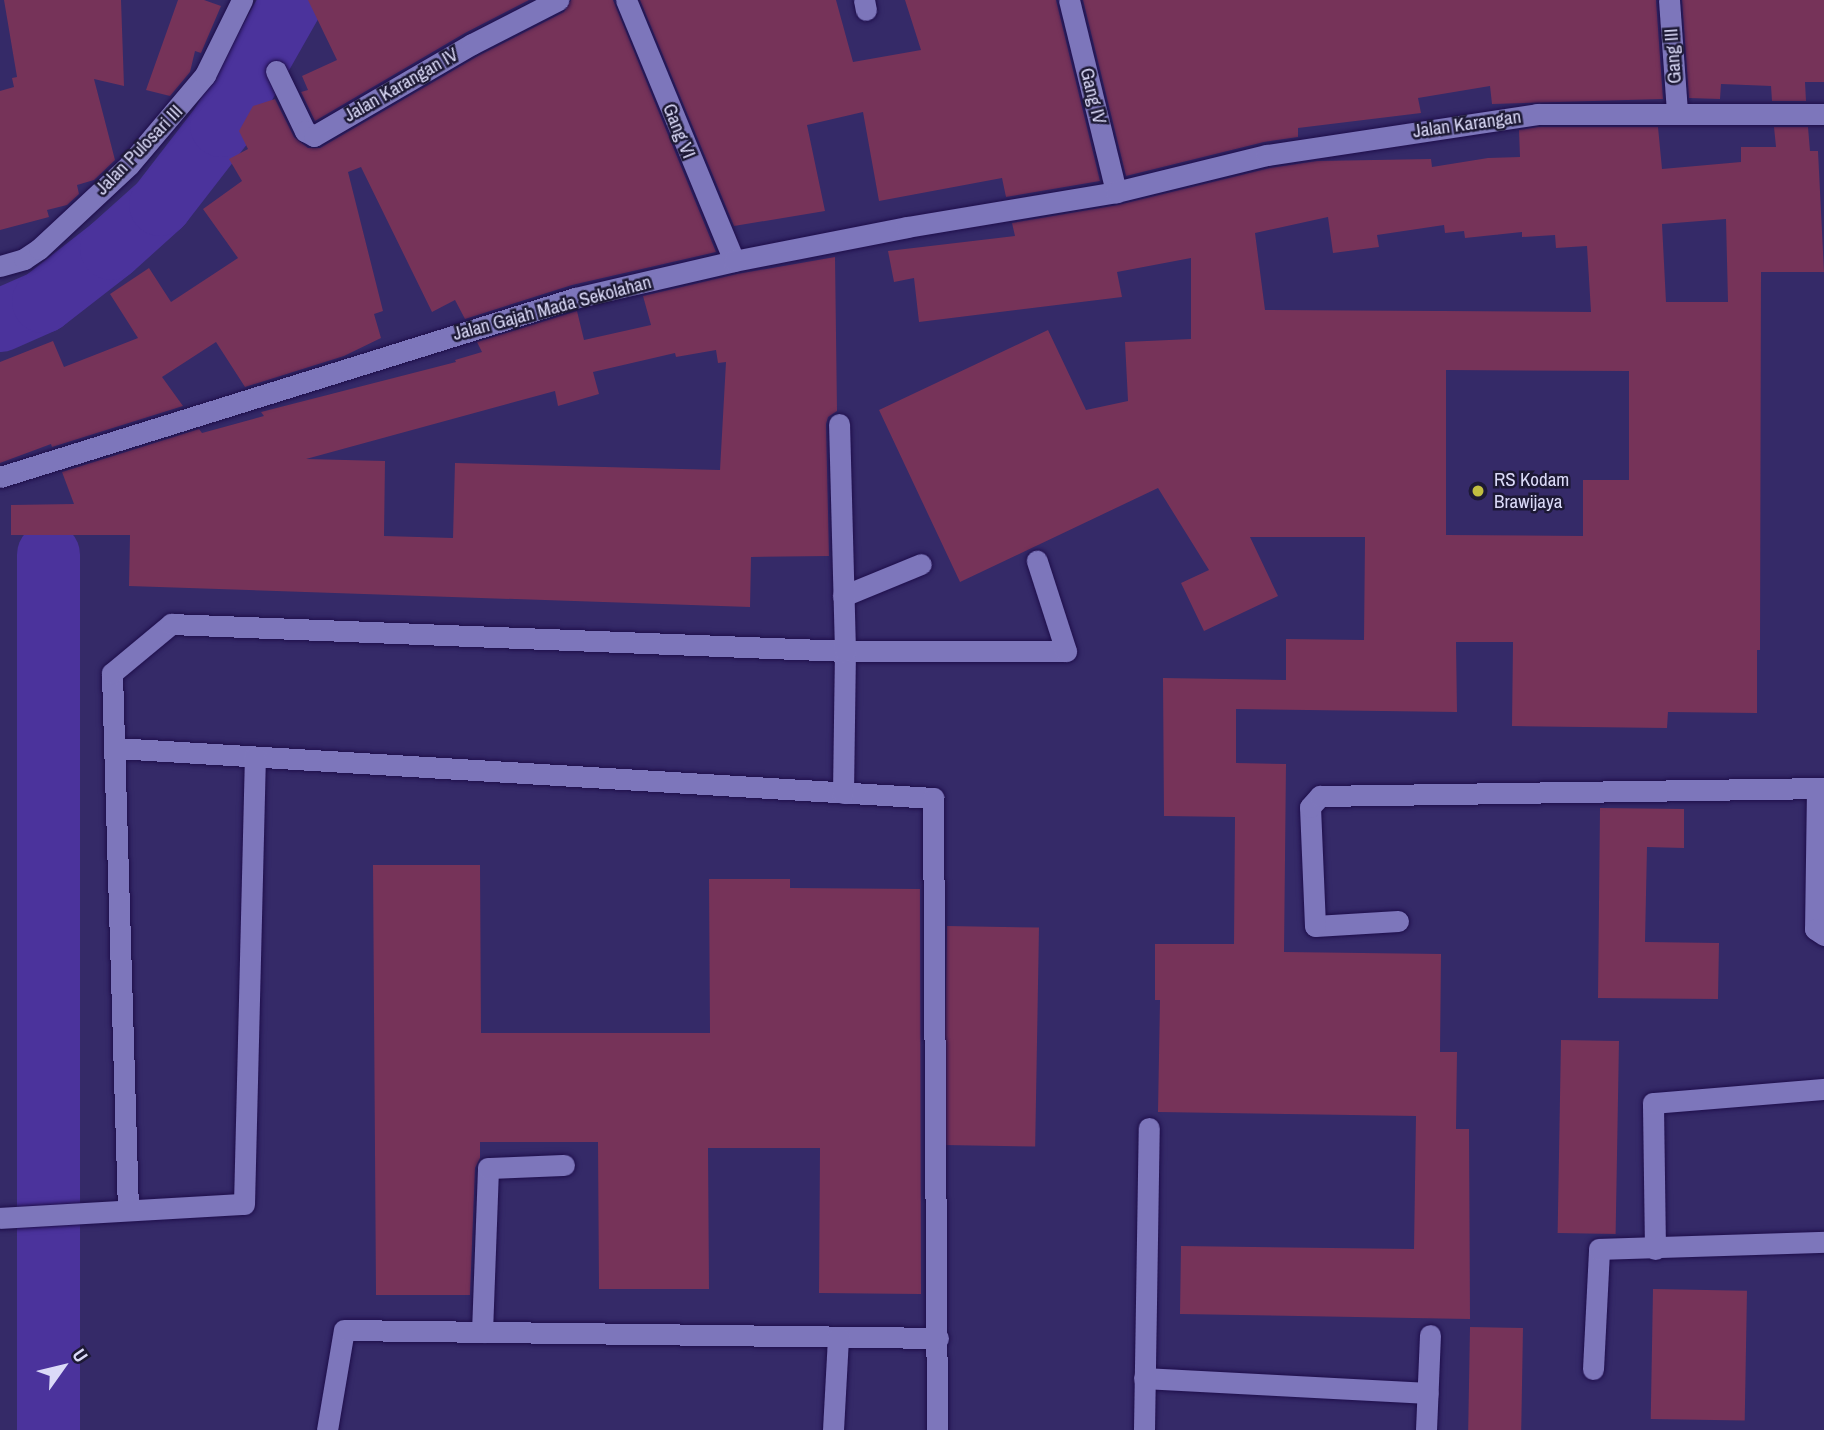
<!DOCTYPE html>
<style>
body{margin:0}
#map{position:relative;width:1824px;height:1430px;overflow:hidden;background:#352a68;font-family:"Archivo Narrow",sans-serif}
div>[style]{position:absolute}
.river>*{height:63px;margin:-31.5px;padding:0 31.5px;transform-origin:31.5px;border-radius:31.5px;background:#4b339c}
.building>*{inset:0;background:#763359;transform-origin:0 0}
.roads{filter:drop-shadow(0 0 2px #1e0e4b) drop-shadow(0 0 2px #1e0e4b)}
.minor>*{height:21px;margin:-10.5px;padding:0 10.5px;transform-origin:10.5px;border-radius:10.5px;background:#7d76bb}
.dots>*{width:19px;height:19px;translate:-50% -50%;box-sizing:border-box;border:4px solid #1d1935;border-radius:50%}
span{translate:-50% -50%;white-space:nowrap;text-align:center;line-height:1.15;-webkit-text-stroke:5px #1d1935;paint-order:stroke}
.street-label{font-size:19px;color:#dbdaf8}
.poi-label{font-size:19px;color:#dbdaf8}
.left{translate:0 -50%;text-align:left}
.north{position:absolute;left:28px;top:1332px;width:70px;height:70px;-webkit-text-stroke:5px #1d1935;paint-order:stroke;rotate:56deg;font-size:19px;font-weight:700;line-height:28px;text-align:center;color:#dbdaf8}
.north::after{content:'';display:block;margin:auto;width:24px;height:32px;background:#dbdaf8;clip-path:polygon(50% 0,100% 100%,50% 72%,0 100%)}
</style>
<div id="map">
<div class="river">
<i style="left:0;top:320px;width:47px;rotate:-23.8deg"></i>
<i style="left:43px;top:301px;width:86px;rotate:-37.9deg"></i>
<i style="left:111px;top:248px;width:66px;rotate:-41.9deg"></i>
<i style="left:160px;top:204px;width:100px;rotate:-52.3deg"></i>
<i style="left:221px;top:125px;width:144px;rotate:-60.4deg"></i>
<i style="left:48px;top:554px;width:876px;rotate:90deg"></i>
</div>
<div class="building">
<i style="clip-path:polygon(4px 0,121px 0,124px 86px,94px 79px,115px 160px,94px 180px,77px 185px,79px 194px,67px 205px,47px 210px,49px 217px,0 230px,0 91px,14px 87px,12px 78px,17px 77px)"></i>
<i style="clip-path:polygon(178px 0,204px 0,221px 6px,201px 53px,195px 51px,190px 72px,170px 96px,146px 90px)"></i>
<i style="clip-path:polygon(308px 0,529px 0,465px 33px,315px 121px,301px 92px,308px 90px,302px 76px,337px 60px)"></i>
<i style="clip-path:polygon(571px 0,613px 0,716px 252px,572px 285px,465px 319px,455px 300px,432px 312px,361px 167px,348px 172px,383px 311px,374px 314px,381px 338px,344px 356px,245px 387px,216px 342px,162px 377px,183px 406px,52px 447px,51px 444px,0 463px,0 362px,53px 341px,64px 367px,138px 338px,110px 294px,149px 268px,171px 302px,238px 258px,203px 209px,242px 181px,229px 159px,248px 149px,239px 131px,253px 106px,275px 99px,294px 137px,308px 148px,320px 148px,478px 56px,564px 12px)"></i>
<i style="clip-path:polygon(640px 0,836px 0,853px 62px,921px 50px,905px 0,1056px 0,1100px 181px,1006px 197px,1002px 178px,879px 201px,863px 112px,807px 125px,825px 211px,734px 226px)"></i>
<i style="clip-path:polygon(1083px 0,1656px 0,1663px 99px,1492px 104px,1490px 86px,1418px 98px,1421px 113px,1298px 128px,1298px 137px,1264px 142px,1126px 176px)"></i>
<i style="clip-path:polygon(1682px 0,1824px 0,1824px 82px,1805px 82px,1806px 101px,1772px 101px,1771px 86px,1721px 84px,1720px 99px,1689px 98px)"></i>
<i style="clip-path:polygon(evenodd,1538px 127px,1658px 127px,1662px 169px,1741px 162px,1741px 147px,1776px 147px,1774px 127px,1808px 127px,1810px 151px,1818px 151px,1824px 272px,1761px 272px,1760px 650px,1757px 650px,1757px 713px,1668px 712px,1667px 728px,1512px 726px,1513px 642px,1456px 642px,1457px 712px,1236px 709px,1236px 763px,1286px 764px,1284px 952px,1441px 954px,1440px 1052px,1457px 1052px,1456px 1129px,1469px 1129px,1470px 1319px,1180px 1314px,1181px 1246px,1414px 1249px,1416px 1116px,1158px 1112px,1160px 1000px,1155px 1000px,1155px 944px,1234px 944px,1235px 817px,1164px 816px,1163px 678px,1286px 680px,1286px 639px,1364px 640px,1365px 537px,1250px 537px,1278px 596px,1204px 631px,1181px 583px,1209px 570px,1158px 488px,960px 582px,879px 410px,1048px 330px,1086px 410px,1128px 401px,1125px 342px,1191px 339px,1191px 258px,1117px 272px,1122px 297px,919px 322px,914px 278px,894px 282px,888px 251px,1015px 236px,1012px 223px,1118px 205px,1270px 168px,1317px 161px,1431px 159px,1432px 167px,1488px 158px,1520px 157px,1519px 130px,1538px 127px,1328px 217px,1333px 253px,1379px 247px,1377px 235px,1444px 225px,1445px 233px,1464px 231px,1465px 238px,1522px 232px,1522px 237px,1555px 235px,1556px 248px,1587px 246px,1591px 312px,1265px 310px,1255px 233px,1328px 217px,1538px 127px,1726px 219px,1728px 302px,1666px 302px,1662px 224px,1726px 219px,1538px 127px,1446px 370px,1629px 371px,1629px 480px,1583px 480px,1583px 536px,1446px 535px,1446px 370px)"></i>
<i style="clip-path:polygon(evenodd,835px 257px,837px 411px,828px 417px,826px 424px,829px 556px,751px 557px,750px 607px,129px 586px,130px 535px,11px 535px,11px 505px,74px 504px,62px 472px,199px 429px,202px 433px,264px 416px,261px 412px,456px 362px,455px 360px,482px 352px,477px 342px,577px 311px,584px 340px,651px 325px,643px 296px,737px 274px,835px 257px,716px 350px,718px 363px,726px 362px,720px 470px,455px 463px,453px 538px,384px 536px,385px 461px,306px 459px,555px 391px,558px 406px,599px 394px,593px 372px,675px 353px,676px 357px,716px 350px)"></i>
<i style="clip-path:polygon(1600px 808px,1684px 809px,1684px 848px,1647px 847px,1645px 942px,1719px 943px,1718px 999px,1598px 998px)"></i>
<i style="clip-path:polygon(373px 865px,480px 865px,481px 1033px,710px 1033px,709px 879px,790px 879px,790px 888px,920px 889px,921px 1294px,819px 1293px,820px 1148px,708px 1148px,709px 1289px,599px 1289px,598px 1142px,480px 1142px,480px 1158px,475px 1168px,470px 1295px,376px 1295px)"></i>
<i style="left:947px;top:926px;width:92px;height:219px;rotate:1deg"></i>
<i style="left:1561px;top:1040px;width:58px;height:193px;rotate:1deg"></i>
<i style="left:1653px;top:1289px;width:94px;height:130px;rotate:1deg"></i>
<i style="left:1470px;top:1327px;width:53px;height:103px;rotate:1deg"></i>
</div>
<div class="roads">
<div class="minor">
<i style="left:626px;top:0;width:282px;rotate:67.5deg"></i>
<i style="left:864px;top:0;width:10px;rotate:79deg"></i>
<i style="left:1069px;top:0;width:198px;rotate:76.2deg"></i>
<i style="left:1669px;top:0;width:112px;rotate:85.9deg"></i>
<i style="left:276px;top:71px;width:67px;rotate:64.2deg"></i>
<i style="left:305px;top:131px;width:10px;rotate:29deg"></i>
<i style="left:314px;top:136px;width:183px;rotate:-30.2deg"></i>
<i style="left:472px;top:44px;width:97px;rotate:-27.1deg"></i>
<i style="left:0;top:266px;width:25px;rotate:-16deg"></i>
<i style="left:24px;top:259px;width:18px;rotate:-34deg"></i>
<i style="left:39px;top:249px;width:123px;rotate:-43deg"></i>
<i style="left:129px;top:165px;width:118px;rotate:-49.8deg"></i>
<i style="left:205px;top:75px;width:84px;rotate:-63.7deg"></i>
<i style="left:0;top:477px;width:602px;rotate:-17.29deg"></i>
<i style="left:575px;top:298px;width:163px;rotate:-13.1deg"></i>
<i style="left:734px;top:261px;width:176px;rotate:-11.1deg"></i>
<i style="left:907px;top:227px;width:212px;rotate:-9.5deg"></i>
<i style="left:1116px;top:192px;width:155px;rotate:-13.8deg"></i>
<i style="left:1267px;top:155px;width:273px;rotate:-8.6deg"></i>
<i style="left:1537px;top:114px;width:287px"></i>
<i style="left:843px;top:596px;width:84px;rotate:-22.3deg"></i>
<i style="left:116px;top:748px;width:819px;rotate:3.5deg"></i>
<i style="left:933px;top:798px;width:632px;rotate:89.64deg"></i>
<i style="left:1817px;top:788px;width:141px;rotate:90.8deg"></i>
<i style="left:1815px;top:929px;width:11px;rotate:34deg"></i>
<i style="left:843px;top:793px;width:142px;rotate:-89.2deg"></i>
<i style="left:845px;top:651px;width:221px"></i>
<i style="left:1066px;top:651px;width:95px;rotate:-107.9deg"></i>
<i style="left:1398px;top:921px;width:83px;rotate:176.6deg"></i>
<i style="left:1315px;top:926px;width:119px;rotate:-92.4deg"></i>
<i style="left:1310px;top:807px;width:15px;rotate:-48deg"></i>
<i style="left:1320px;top:796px;width:504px;rotate:-0.91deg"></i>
<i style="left:128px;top:1210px;width:537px;rotate:-91.71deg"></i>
<i style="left:112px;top:673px;width:77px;rotate:-39.7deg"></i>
<i style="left:171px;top:624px;width:675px;rotate:2.29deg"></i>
<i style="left:845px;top:651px;width:227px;rotate:-91.5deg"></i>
<i style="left:0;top:1218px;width:244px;rotate:-3.3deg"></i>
<i style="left:244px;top:1204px;width:447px;rotate:-88.6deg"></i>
<i style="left:1655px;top:1249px;width:146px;rotate:-90.8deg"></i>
<i style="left:1653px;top:1103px;width:172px;rotate:-4.7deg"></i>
<i style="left:482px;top:1332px;width:164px;rotate:-87.9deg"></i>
<i style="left:488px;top:1168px;width:76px;rotate:-2.3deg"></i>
<i style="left:1593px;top:1369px;width:120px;rotate:-87.1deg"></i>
<i style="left:1599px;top:1249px;width:225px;rotate:-1.8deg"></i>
<i style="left:1144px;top:1378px;width:284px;rotate:3deg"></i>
<i style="left:327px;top:1430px;width:101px;rotate:-80.4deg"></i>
<i style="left:344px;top:1330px;width:594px;rotate:0.77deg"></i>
<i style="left:833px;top:1430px;width:93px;rotate:-86.9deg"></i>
<i style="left:1144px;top:1430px;width:302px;rotate:-89.1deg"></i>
<i style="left:1426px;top:1430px;width:95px;rotate:-87.6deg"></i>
</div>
</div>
<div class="dots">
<i style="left:1478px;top:491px;background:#c1be40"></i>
</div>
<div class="street-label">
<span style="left:1673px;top:56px;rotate:-94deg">Gang III</span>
<span style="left:401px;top:85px;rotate:-30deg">Jalan Karangan IV</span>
<span style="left:1093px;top:96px;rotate:76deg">Gang IV</span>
<span style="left:1467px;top:124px;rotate:-8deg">Jalan Karangan</span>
<span style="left:679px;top:131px;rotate:68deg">Gang VI</span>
<span style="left:139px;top:150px;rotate:-46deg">Jalan Pulosari III</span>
<span style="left:552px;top:308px;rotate:-15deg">Jalan Gajah Mada Sekolahan</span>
</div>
<div class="poi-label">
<span class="left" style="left:1494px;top:491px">RS Kodam<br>Brawijaya</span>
</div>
<div class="north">U</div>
</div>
